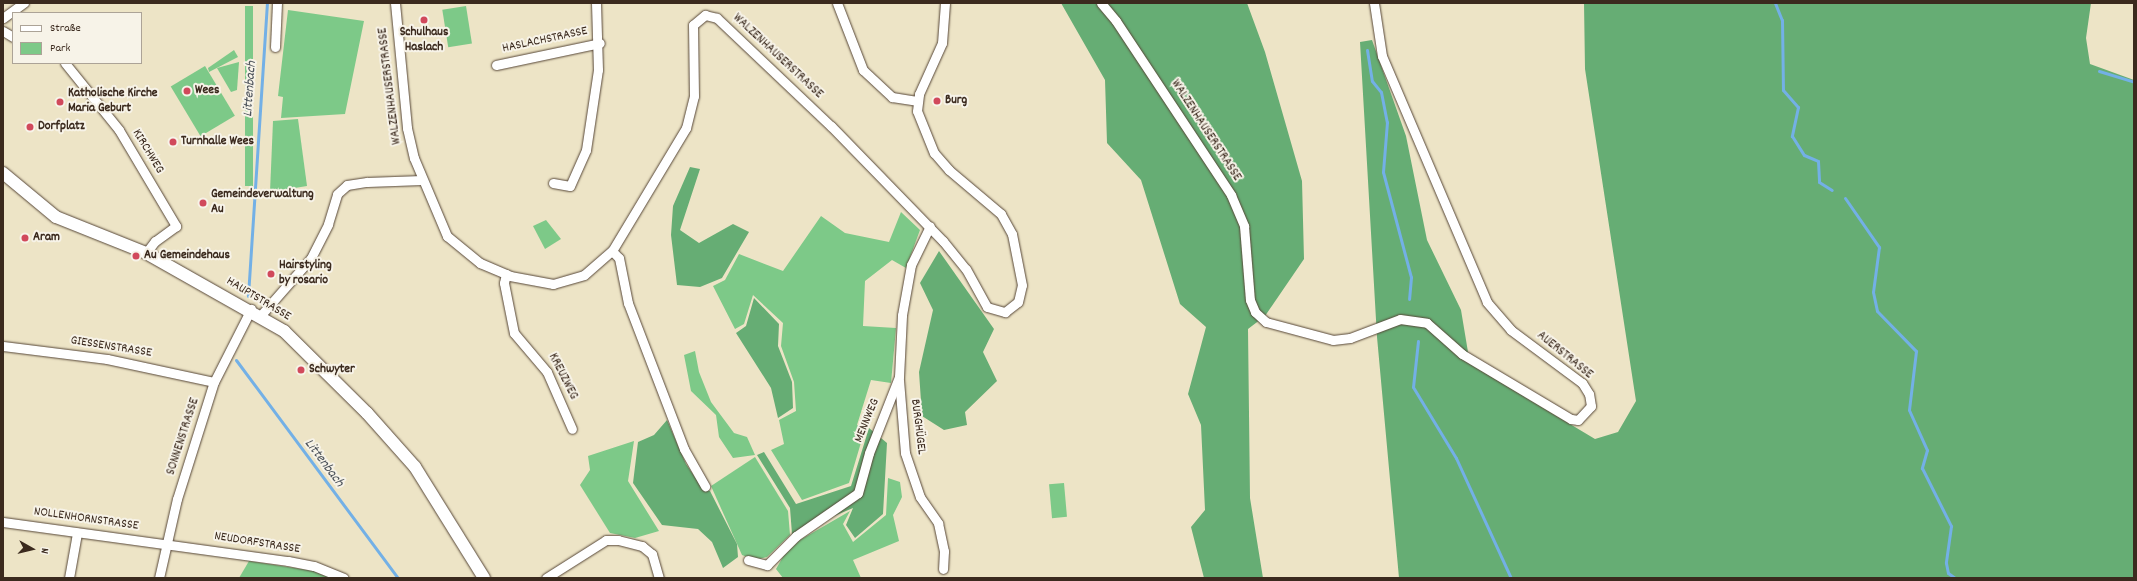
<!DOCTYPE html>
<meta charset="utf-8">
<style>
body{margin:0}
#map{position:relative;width:2137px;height:581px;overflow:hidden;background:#ede4c6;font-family:Dekko,sans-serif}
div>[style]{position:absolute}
.green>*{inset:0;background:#7dc988;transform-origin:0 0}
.forest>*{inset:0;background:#66ad74}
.stream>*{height:3px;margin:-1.5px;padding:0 1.5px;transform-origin:1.5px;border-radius:1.5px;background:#73b0e6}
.roads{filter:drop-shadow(0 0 1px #564637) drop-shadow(0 0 1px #564637)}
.minor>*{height:9px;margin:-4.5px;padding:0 4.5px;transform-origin:4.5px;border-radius:4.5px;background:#fff}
.major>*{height:12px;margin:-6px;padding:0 6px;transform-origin:6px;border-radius:6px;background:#fff}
.dots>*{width:11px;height:11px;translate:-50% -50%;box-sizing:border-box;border:2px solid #f7f3e8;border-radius:50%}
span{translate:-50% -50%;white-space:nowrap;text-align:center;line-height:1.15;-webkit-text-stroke:4px #f7f3e8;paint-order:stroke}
.poi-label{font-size:13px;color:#3b2a1e;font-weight:700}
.left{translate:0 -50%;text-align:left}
.street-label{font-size:13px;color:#3b2a1e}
.water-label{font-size:14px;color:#4c525a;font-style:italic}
.frame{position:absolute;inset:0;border:4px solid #3b2a1e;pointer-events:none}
.legend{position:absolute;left:12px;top:12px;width:130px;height:52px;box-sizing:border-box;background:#f7f3e8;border:1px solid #aca397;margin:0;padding:5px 7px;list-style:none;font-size:12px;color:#3b2a1e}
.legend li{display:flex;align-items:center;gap:8px;height:20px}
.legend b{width:20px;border:1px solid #aca397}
.north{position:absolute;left:12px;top:529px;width:40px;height:40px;-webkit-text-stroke:3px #f7f3e8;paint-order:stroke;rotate:98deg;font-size:11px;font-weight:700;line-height:16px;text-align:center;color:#3b2a1e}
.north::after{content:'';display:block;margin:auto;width:14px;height:18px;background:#3b2a1e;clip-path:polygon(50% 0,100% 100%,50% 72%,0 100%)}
</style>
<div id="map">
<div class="green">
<i style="left:245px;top:6px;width:8px;height:180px"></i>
<i style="left:466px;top:6px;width:38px;height:24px;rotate:81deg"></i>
<i style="clip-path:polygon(288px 10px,364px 21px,345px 114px,281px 118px,283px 97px,278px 96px)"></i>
<i style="clip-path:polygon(234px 50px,238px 57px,209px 72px,208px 68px)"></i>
<i style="clip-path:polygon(239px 62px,237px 90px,231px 92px,217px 68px)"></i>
<i style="left:205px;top:66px;width:58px;height:40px;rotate:59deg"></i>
<i style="clip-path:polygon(298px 119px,307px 186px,270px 192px,273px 121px)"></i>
<i style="clip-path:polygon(901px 212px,920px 230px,906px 268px,892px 260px,865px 281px,863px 326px,896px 328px,891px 383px,871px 380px,857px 425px,865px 429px,849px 483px,802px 500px,771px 450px,784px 444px,779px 420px,796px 411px,794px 382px,781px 346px,783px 323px,753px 295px,744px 324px,735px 329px,713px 286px,725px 280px,739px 254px,783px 271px,821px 216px,845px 233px,889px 242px)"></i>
<i style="clip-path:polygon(546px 220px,561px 239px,545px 249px,533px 226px)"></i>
<i style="clip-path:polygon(695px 351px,699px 372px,711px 402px,734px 433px,747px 437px,755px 455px,733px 458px,719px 437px,716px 415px,691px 391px,684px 355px)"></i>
<i style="clip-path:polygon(634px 441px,628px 481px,659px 531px,635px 538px,610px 533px,580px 485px,590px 470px,588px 456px)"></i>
<i style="clip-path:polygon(755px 457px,788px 511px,790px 535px,767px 557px,755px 560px,742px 555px,711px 486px)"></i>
<i style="clip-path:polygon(888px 478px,900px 482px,902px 497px,893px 515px,899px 541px,853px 560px,861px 578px,783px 578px,776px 569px,784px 555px,800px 540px,850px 511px,843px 524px,853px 542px,886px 515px)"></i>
<i style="left:1064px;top:483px;width:34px;height:15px;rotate:85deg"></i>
<i style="clip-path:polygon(249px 561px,314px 571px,331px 578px,239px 578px)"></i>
</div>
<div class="forest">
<i style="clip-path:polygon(1061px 3px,1247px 3px,1265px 52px,1302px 181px,1304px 259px,1265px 316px,1248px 329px,1250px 498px,1263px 578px,1204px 578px,1191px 527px,1205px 510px,1201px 425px,1188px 394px,1206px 327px,1180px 304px,1141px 180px,1107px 143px,1105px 80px)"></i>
<i style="clip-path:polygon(1584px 3px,2091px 3px,2086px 38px,2090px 64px,2134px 80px,2134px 578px,1399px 578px,1377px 337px,1360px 42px,1372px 40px,1406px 136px,1427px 240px,1461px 310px,1470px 364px,1595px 439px,1618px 432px,1636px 401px,1585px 69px)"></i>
<i style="clip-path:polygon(690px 167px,700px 169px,680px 230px,699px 243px,733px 224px,749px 232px,722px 278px,700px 287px,677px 285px,671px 235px,673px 206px)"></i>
<i style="clip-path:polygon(939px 251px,994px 329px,983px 352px,997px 381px,965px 412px,967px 425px,944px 430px,922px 416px,919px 372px,933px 310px,920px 283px)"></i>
<i style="clip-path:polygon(754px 298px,779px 324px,778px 346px,792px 382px,793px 408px,778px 418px,771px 388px,736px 333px,746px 326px)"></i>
<i style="clip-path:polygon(667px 420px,686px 464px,703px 489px,710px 491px,737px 544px,738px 557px,723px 568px,712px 542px,698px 529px,662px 525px,633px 483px,638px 442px,654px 435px)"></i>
<i style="clip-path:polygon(869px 428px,887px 443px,883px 514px,855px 538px,846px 525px,853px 508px,792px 534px,790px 508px,757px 455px,764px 452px,796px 504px,851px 486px)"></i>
</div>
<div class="stream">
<i style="left:1775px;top:3px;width:18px;rotate:68deg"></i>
<i style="left:1782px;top:20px;width:70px;rotate:89.2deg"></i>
<i style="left:1783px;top:90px;width:23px;rotate:49deg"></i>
<i style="left:1798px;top:107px;width:30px;rotate:102deg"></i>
<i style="left:1792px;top:136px;width:22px;rotate:58deg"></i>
<i style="left:1804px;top:155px;width:15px;rotate:23deg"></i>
<i style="left:1818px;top:161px;width:21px;rotate:87deg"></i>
<i style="left:1819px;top:182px;width:15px;rotate:32deg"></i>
<i style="left:1367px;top:50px;width:31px;rotate:81deg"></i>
<i style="left:1372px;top:81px;width:14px;rotate:51deg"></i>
<i style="left:1381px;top:92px;width:31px;rotate:79deg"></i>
<i style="left:1387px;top:122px;width:50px;rotate:94.6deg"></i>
<i style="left:1383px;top:172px;width:109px;rotate:75.1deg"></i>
<i style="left:1411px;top:277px;width:22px;rotate:95deg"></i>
<i style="left:2099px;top:71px;width:37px;rotate:17deg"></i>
<i style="left:1845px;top:198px;width:60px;rotate:55.2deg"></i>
<i style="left:1879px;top:247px;width:45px;rotate:97.6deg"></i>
<i style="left:1873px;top:292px;width:19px;rotate:78deg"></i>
<i style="left:1877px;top:311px;width:56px;rotate:45.7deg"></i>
<i style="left:1916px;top:351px;width:59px;rotate:96.8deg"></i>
<i style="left:1909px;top:410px;width:44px;rotate:65.8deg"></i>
<i style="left:1927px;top:450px;width:19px;rotate:106deg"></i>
<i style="left:1922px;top:468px;width:65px;rotate:63.4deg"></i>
<i style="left:1951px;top:526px;width:37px;rotate:98deg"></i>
<i style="left:1946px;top:563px;width:10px;rotate:79deg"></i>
<i style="left:1948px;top:573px;width:9px;rotate:36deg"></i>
<i style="left:248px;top:296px;width:294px;rotate:-86.3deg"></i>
<i style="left:1418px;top:341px;width:46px;rotate:96.2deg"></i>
<i style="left:1413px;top:387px;width:83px;rotate:58.8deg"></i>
<i style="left:1456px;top:458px;width:132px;rotate:65.4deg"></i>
<i style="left:236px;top:360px;width:272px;rotate:53.4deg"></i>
</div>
<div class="roads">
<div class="minor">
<i style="left:395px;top:3px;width:126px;rotate:84.5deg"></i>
<i style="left:407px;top:128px;width:31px;rotate:77deg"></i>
<i style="left:414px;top:158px;width:85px;rotate:67.1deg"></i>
<i style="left:447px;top:236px;width:43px;rotate:39.3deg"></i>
<i style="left:480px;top:263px;width:33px;rotate:23deg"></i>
<i style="left:510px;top:276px;width:44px;rotate:10.5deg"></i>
<i style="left:553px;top:284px;width:32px;rotate:-16deg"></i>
<i style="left:584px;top:275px;width:37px;rotate:-41deg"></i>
<i style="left:612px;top:251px;width:144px;rotate:-59deg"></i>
<i style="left:686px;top:128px;width:33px;rotate:-76deg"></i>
<i style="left:694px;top:96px;width:71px;rotate:-90.8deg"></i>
<i style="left:693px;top:25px;width:16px;rotate:-40deg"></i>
<i style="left:705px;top:15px;width:12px;rotate:14deg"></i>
<i style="left:717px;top:18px;width:157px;rotate:43.5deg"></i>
<i style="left:831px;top:126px;width:161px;rotate:45.8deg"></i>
<i style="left:943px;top:241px;width:36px;rotate:51deg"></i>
<i style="left:966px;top:269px;width:43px;rotate:61.1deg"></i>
<i style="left:987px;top:307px;width:19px;rotate:16deg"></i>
<i style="left:1005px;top:312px;width:16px;rotate:-38deg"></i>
<i style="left:1018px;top:302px;width:17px;rotate:-77deg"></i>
<i style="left:1022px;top:285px;width:52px;rotate:-101.1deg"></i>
<i style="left:1012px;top:234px;width:23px;rotate:-119deg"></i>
<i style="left:1001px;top:214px;width:68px;rotate:-139.8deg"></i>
<i style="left:949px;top:170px;width:23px;rotate:-131deg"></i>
<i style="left:934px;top:153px;width:45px;rotate:-112deg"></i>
<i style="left:917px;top:111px;width:17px;rotate:-83deg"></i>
<i style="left:919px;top:94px;width:56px;rotate:-65.7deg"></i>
<i style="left:942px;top:43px;width:40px;rotate:-85.7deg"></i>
<i style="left:837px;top:3px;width:72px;rotate:68.8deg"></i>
<i style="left:863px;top:70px;width:40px;rotate:43deg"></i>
<i style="left:892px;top:97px;width:25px;rotate:9deg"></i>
<i style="left:1101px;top:3px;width:23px;rotate:50deg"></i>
<i style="left:1116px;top:21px;width:209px;rotate:56.5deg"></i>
<i style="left:1231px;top:195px;width:34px;rotate:67deg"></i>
<i style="left:1244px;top:226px;width:74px;rotate:85.4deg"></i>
<i style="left:1250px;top:300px;width:13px;rotate:67deg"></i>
<i style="left:1255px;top:312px;width:15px;rotate:42deg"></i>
<i style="left:1266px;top:322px;width:69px;rotate:15deg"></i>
<i style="left:1333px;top:340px;width:17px;rotate:-7deg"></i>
<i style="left:1350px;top:338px;width:53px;rotate:-20.8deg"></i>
<i style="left:1400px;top:319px;width:27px;rotate:8deg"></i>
<i style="left:1427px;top:323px;width:47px;rotate:41.5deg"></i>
<i style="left:1462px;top:354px;width:127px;rotate:30.8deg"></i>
<i style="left:1571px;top:419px;width:7px;rotate:8deg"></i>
<i style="left:1578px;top:420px;width:19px;rotate:-47deg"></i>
<i style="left:1591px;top:406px;width:12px;rotate:-99deg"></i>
<i style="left:1589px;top:394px;width:13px;rotate:-122deg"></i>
<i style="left:1582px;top:383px;width:89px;rotate:-143.3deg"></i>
<i style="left:1511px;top:330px;width:37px;rotate:-131deg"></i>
<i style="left:1487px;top:302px;width:267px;rotate:-113.1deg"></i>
<i style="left:1382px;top:56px;width:54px;rotate:-98.6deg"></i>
<i style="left:3px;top:18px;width:26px;rotate:-36deg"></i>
<i style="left:3px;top:31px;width:12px;rotate:31deg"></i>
<i style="left:275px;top:47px;width:44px;rotate:-87.4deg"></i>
<i style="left:65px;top:63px;width:86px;rotate:51.1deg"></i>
<i style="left:119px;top:130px;width:112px;rotate:59.3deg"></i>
<i style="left:176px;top:226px;width:26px;rotate:144deg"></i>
<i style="left:155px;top:241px;width:15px;rotate:127deg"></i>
<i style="left:496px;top:65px;width:106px;rotate:-11.9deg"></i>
<i style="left:553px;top:183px;width:17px;rotate:10deg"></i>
<i style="left:570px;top:186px;width:39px;rotate:-66deg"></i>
<i style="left:586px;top:150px;width:81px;rotate:-81.5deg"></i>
<i style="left:598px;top:70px;width:67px;rotate:-91.7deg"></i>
<i style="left:612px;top:251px;width:10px;rotate:45deg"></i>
<i style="left:619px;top:258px;width:46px;rotate:78.7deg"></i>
<i style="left:628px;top:303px;width:156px;rotate:69deg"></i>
<i style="left:684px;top:449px;width:43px;rotate:60.4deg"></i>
<i style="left:506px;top:274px;width:9px;rotate:103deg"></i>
<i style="left:504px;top:283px;width:51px;rotate:78.7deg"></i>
<i style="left:514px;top:333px;width:51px;rotate:49.8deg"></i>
<i style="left:547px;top:372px;width:62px;rotate:66.3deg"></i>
<i style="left:261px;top:315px;width:76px;rotate:-48.7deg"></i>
<i style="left:311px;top:258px;width:38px;rotate:-63deg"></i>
<i style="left:328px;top:224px;width:31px;rotate:-73deg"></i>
<i style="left:337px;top:194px;width:13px;rotate:-42deg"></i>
<i style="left:347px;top:185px;width:20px;rotate:-9deg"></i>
<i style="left:367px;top:182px;width:55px;rotate:-2.1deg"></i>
<i style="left:3px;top:346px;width:105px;rotate:7.1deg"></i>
<i style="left:107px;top:359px;width:109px;rotate:12.1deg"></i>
<i style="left:899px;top:380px;width:73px;rotate:85.3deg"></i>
<i style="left:905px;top:453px;width:46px;rotate:71.2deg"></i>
<i style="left:920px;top:497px;width:32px;rotate:55deg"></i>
<i style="left:938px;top:523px;width:29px;rotate:78deg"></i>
<i style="left:944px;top:551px;width:18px;rotate:93deg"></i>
<i style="left:3px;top:522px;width:288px;rotate:7.8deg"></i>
<i style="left:288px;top:561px;width:26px;rotate:11deg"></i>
<i style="left:314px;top:566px;width:32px;rotate:22deg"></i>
<i style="left:748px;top:560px;width:20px;rotate:15deg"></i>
<i style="left:767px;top:565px;width:41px;rotate:-45deg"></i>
<i style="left:796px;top:536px;width:75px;rotate:-34.7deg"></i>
<i style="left:858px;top:493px;width:41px;rotate:-74.6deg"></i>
<i style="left:869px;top:453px;width:82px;rotate:-68.5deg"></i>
<i style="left:899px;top:377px;width:62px;rotate:-87.2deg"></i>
<i style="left:902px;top:315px;width:51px;rotate:-79.8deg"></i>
<i style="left:911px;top:265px;width:43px;rotate:-64deg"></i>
<i style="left:69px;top:578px;width:46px;rotate:-79.9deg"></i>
<i style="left:159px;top:578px;width:81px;rotate:-77.2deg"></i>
<i style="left:177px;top:499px;width:123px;rotate:-72.5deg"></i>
<i style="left:214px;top:382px;width:82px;rotate:-63.1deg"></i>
<i style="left:546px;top:578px;width:71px;rotate:-32.3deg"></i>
<i style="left:606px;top:540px;width:12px"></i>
<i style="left:618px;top:540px;width:25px;rotate:14deg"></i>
<i style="left:642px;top:546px;width:13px;rotate:39deg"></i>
<i style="left:652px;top:554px;width:25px;rotate:74deg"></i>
</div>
<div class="major">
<i style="left:3px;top:173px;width:69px;rotate:39.7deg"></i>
<i style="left:56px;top:217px;width:97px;rotate:21.8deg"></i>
<i style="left:146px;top:253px;width:159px;rotate:29.5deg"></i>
<i style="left:284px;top:331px;width:117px;rotate:44.7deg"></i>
<i style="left:367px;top:413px;width:72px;rotate:48.4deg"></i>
<i style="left:415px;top:467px;width:131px;rotate:58.1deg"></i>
</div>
</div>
<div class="dots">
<i style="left:424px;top:20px;background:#d1495b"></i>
<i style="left:187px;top:91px;background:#d1495b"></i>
<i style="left:937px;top:101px;background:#d1495b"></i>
<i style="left:60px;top:102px;background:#d1495b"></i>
<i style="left:30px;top:127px;background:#d1495b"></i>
<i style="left:173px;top:142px;background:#d1495b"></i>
<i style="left:203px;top:203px;background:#d1495b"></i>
<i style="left:25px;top:238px;background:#d1495b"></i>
<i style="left:136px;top:256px;background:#d1495b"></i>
<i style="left:271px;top:274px;background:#d1495b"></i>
<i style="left:301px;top:370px;background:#d1495b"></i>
</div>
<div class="poi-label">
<span style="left:424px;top:41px">Schulhaus<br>Haslach</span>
<span class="left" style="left:195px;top:91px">Wees</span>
<span class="left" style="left:68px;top:102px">Katholische Kirche<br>Maria Geburt</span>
<span class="left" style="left:945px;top:101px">Burg</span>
<span class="left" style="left:38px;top:127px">Dorfplatz</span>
<span class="left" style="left:181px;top:142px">Turnhalle Wees</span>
<span class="left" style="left:211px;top:203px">Gemeindeverwaltung<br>Au</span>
<span class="left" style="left:33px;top:238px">Aram</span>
<span class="left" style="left:144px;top:256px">Au Gemeindehaus</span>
<span class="left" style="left:279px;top:274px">Hairstyling<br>by rosario</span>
<span class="left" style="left:309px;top:370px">Schwyter</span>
</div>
<div class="street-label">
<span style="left:545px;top:41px;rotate:-12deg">HASLACHSTRASSE</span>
<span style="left:777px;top:57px;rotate:43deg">WALZENHAUSERSTRASSE</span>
<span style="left:391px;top:86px;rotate:-97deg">WALZENHAUSERSTRASSE</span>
<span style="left:1205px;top:131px;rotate:57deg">WALZENHAUSERSTRASSE</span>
<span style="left:147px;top:152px;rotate:59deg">KIRCHWEG</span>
<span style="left:258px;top:300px;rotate:31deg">HAUPTSTRASSE</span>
<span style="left:111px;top:348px;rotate:9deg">GIESSENSTRASSE</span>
<span style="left:1564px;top:356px;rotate:39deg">AUERSTRASSE</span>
<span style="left:562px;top:377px;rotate:63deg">KREUZWEG</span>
<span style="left:868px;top:421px;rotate:-68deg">MENNWEG</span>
<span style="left:917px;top:427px;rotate:83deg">BURGHÜGEL</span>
<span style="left:184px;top:437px;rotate:-72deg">SONNENSTRASSE</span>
<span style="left:86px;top:520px;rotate:8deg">NOLLENHORNSTRASSE</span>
<span style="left:257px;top:544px;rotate:9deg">NEUDORFSTRASSE</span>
</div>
<div class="water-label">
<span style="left:250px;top:89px;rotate:-86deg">Littenbach</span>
<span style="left:324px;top:463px;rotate:53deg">Littenbach</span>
</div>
<div class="frame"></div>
<ul class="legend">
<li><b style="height:5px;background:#fff"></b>Straße</li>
<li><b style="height:11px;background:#7dc988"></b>Park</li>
</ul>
<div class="north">N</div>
</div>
